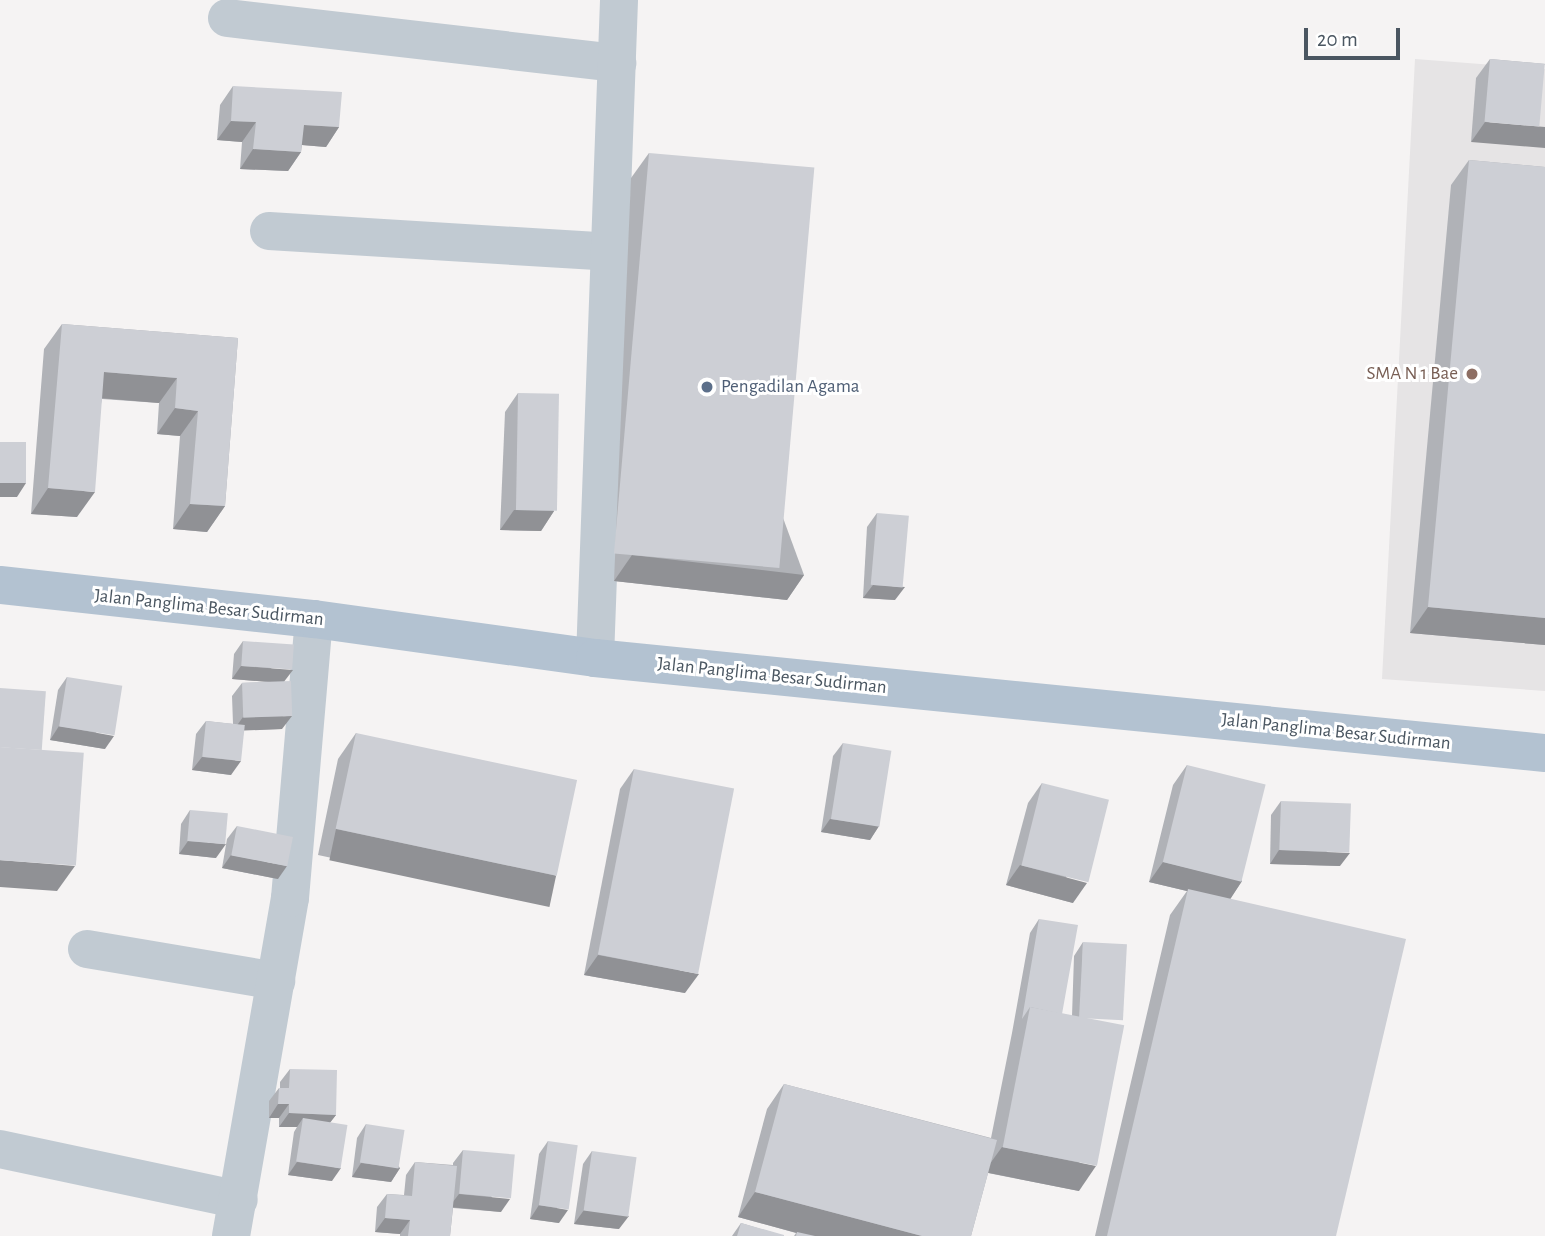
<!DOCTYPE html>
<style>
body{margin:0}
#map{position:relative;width:1545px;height:1236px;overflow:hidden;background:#f5f3f3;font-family:"Alegreya Sans",sans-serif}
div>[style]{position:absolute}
.education>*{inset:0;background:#e6e4e5}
.minor>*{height:38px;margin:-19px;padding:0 19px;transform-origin:19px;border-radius:19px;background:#c1cad2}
.major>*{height:38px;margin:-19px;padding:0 19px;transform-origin:19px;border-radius:19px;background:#b3c2d1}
.wall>*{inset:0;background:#b0b2b7}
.shaded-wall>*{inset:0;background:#909195;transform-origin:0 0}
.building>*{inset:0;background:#cdcfd5;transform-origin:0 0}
.dots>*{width:19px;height:19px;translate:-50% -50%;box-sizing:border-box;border:4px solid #fff;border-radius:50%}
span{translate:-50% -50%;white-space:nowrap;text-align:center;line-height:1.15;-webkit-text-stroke:6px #fff;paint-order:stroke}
.education-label{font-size:19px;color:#785e54}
.right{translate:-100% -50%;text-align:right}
.service-label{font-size:19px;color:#4e5e75}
.left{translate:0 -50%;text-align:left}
.street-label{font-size:19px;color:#4a5661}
.scale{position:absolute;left:1304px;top:28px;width:96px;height:32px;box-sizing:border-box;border:4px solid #4a5661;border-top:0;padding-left:9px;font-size:21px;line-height:24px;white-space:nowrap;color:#4a5661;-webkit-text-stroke:5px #fff;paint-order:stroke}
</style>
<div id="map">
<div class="education">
<i style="clip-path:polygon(1415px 59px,1545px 69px,1545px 691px,1382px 679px)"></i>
</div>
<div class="minor">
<i style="left:227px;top:18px;width:393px;rotate:6.6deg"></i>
<i style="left:269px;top:231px;width:341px;rotate:3.5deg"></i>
<i style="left:595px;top:658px;width:658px;rotate:-87.91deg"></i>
<i style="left:87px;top:949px;width:192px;rotate:9.6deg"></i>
<i style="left:0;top:1149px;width:244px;rotate:12deg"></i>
<i style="left:231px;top:1236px;width:343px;rotate:-80.1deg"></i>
<i style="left:290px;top:898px;width:280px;rotate:-85.1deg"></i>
</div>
<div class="major">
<i style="left:0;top:585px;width:316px;rotate:6.2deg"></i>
<i style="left:314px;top:619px;width:284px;rotate:7.9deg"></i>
<i style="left:595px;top:658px;width:955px;rotate:5.71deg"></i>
</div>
<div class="wall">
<i style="clip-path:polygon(1490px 59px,1545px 64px,1471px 142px,1476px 78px)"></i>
<i style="clip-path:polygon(233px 86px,339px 127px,326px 147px,302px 145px,301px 152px,288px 171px,240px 169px,242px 142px,217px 140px,220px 105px)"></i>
<i style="clip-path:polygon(649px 153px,804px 575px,787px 600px,614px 581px,631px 178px)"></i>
<i style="clip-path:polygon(1469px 160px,1545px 167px,1545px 645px,1410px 633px,1451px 185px)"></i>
<i style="clip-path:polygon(62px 324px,238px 338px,225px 506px,207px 532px,173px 529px,180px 436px,157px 434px,159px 403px,102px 399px,77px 517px,31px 514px,44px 349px)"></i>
<i style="clip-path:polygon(518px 393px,554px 511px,541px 531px,500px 530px,505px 412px)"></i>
<i style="clip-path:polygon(877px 513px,895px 600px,863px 598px,867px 527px)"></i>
<i style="clip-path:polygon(243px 641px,285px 682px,282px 729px,244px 730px,231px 775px,192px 770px,196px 734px,206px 721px,233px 724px,232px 696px,242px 683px,269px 682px,232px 679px,234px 654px)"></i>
<i style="clip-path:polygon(67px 677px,105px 749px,50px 740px,58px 690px)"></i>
<i style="clip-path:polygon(356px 733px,556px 876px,538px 902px,318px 855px,338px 759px)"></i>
<i style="clip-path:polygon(843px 743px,879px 826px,870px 840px,821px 832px,833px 756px)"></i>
<i style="clip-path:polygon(1187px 765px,1242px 881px,1230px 899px,1336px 1236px,1095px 1236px,1170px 915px,1187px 891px,1149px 882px,1173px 785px)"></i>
<i style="clip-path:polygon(634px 769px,685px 993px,584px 975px,620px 789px)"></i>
<i style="clip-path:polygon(1042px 783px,1073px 903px,1006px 885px,1028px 803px)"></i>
<i style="clip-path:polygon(1281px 801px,1340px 866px,1270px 864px,1271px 815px)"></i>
<i style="clip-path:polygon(190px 810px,216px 858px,179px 854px,181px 824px)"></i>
<i style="clip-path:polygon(237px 826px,278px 879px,222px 868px,227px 839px)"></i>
<i style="clip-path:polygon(1039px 919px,1062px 1014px,1072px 1016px,1074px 956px,1083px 942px,1079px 1191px,988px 1173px,971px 1236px,794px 1236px,796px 1233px,738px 1217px,767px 1109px,784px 1084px,991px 1138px,1012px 1033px,1030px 933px)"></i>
<i style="clip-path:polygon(290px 1069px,336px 1115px,330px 1122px,332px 1181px,288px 1175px,294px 1132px,297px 1127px,279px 1127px,279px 1118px,269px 1118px,269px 1101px,279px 1088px,280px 1088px,280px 1082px)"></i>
<i style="clip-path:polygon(366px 1124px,400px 1168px,391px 1182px,352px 1177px,357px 1138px)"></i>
<i style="clip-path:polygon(548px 1141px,559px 1223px,530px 1219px,539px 1154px)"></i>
<i style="clip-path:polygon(463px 1150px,501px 1212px,453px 1208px,450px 1236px,400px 1236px,400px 1234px,375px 1232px,377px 1207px,387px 1194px,404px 1195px,406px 1175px,415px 1162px,453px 1165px,453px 1163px)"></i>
<i style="clip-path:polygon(592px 1151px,619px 1229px,574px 1224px,583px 1164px)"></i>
<i style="clip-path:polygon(741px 1223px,784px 1236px,732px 1236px)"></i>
</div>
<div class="shaded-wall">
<i style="clip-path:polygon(231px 121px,256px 122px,242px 142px,217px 140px)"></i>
<i style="clip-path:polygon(1485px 122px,1545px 127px,1545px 148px,1471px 142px)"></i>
<i style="clip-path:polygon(304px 125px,339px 127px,326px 147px,290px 144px)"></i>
<i style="clip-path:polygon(253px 149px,301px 152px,288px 171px,240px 169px)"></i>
<i style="clip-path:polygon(104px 372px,177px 378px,159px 403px,87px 397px)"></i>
<i style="clip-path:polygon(175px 408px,198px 411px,180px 436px,157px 434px)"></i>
<i style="clip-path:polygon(0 483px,26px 483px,17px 497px,0 497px)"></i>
<i style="clip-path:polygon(48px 488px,95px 492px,77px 517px,31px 514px)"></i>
<i style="clip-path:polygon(190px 504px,225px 506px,207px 532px,173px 529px)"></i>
<i style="clip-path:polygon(514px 510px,554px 511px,541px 531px,500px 530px)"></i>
<i style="clip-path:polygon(632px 555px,804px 575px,787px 600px,614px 581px)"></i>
<i style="clip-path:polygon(873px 585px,905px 587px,895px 600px,863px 598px)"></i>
<i style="clip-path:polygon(1428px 607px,1545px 618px,1545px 645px,1410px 633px)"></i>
<i style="clip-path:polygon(241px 666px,293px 670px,283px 683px,232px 679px)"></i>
<i style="clip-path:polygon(292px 716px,282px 729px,233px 731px,243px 717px)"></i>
<i style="clip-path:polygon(59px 726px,114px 736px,105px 749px,50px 740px)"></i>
<i style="clip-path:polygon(202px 757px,241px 761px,231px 775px,192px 770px)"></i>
<i style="clip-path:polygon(830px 819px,879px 826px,870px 840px,821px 832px)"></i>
<i style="left:336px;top:829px;width:225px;height:32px;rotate:12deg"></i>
<i style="clip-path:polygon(188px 841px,226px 844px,216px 858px,179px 854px)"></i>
<i style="clip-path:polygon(1279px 850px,1350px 853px,1340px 866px,1270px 864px)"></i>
<i style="clip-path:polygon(231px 855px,287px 866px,278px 879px,222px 868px)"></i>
<i style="clip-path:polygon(0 860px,75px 866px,57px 891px,0 887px)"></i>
<i style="clip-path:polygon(1163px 862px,1242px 881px,1229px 901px,1149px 882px)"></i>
<i style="clip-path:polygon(1020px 865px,1087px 883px,1073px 903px,1006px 885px)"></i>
<i style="clip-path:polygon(598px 955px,699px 974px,685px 993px,584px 975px)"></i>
<i style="clip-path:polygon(278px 1104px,289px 1104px,279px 1118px,269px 1118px)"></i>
<i style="clip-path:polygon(289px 1113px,336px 1115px,326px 1128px,303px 1118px,297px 1127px,279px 1127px)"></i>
<i style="clip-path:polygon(1002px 1147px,1096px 1166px,1079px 1191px,984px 1172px)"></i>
<i style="clip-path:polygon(297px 1162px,341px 1168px,332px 1181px,288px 1175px)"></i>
<i style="clip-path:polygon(361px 1163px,400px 1168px,391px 1182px,352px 1177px)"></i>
<i style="clip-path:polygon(755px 1192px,922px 1236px,808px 1236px,738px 1217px)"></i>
<i style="clip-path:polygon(459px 1194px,510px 1199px,501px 1212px,449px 1207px)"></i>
<i style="clip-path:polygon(539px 1205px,568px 1210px,559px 1223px,530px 1219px)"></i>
<i style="clip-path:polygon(584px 1210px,629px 1216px,619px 1229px,574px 1224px)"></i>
<i style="clip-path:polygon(385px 1218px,410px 1220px,400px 1234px,375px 1232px)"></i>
</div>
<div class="building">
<i style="left:1490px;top:59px;width:55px;height:63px;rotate:5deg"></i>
<i style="clip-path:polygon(233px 86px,342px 92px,339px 127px,304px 125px,301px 152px,253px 149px,256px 122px,231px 121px)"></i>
<i style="left:649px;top:153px;width:166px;height:402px;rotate:5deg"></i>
<i style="clip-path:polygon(1469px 160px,1545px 167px,1545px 618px,1428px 607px)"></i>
<i style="clip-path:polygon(62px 324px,238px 338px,225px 506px,190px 504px,198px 411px,175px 408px,177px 378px,104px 372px,95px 492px,48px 488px)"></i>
<i style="left:518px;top:393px;width:41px;height:117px;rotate:1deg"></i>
<i style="left:0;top:442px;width:26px;height:41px"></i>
<i style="left:877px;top:513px;width:32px;height:72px;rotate:5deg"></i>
<i style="left:243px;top:641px;width:51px;height:25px;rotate:4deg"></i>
<i style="left:67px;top:677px;width:56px;height:50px;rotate:9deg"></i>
<i style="left:291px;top:681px;width:35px;height:49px;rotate:88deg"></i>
<i style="left:0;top:688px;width:46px;height:59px;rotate:4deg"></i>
<i style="left:206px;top:721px;width:39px;height:36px;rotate:6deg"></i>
<i style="left:356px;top:733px;width:226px;height:98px;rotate:12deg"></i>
<i style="left:843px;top:743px;width:49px;height:77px;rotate:9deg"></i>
<i style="left:0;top:747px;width:84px;height:113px;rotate:4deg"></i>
<i style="left:1187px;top:765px;width:81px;height:100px;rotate:14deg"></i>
<i style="left:634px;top:769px;width:102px;height:189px;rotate:11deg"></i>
<i style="left:1042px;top:783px;width:69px;height:85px;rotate:14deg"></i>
<i style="left:1281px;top:801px;width:70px;height:49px;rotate:2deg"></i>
<i style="left:190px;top:810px;width:38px;height:31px;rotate:5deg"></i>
<i style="left:237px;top:826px;width:57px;height:30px;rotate:11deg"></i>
<i style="clip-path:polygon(1188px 889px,1406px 939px,1336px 1236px,1107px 1236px)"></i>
<i style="clip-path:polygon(1039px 919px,1078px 925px,1062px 1014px,1030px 1007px,1022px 1019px)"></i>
<i style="left:1083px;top:942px;width:44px;height:76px;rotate:3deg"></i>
<i style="left:1030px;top:1007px;width:96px;height:143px;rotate:11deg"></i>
<i style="clip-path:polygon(290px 1069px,337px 1070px,336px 1115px,289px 1113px,289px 1104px,278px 1104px,279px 1088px,289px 1088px)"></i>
<i style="clip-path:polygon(784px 1084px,997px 1140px,971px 1236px,922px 1236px,755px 1192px)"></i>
<i style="left:303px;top:1118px;width:45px;height:44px;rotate:9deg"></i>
<i style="left:366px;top:1124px;width:39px;height:39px;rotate:9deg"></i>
<i style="left:548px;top:1141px;width:30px;height:65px;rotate:8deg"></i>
<i style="left:463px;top:1150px;width:52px;height:44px;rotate:5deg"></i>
<i style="left:592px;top:1151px;width:45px;height:60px;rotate:8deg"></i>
<i style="clip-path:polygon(415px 1162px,457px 1166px,450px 1236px,408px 1236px,410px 1220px,385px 1218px,387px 1194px,412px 1196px)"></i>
<i style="clip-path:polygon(741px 1223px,784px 1235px,784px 1236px,737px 1236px)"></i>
<i style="clip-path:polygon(797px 1232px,815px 1236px,796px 1236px)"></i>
</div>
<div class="dots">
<i style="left:1472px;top:374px;background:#8d6e63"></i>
<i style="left:707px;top:387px;background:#5c6f8a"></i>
</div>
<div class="education-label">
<span class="right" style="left:1458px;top:374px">SMA N 1 Bae</span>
</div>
<div class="service-label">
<span class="left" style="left:721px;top:387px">Pengadilan Agama</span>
</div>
<div class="street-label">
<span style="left:209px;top:608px;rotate:6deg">Jalan Panglima Besar Sudirman</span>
<span style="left:772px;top:676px;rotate:6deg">Jalan Panglima Besar Sudirman</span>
<span style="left:1336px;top:732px;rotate:6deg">Jalan Panglima Besar Sudirman</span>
</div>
<div class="scale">20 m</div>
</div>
